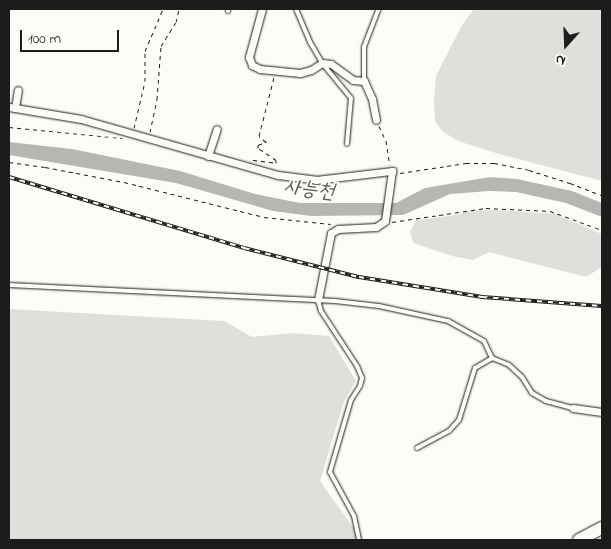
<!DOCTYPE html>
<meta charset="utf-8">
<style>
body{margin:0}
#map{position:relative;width:611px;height:549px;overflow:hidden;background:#fdfcf7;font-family:"Indie Flower","Poor Story",sans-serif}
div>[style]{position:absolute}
.green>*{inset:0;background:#e0dfdb}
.water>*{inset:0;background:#b7b6b2}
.path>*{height:1px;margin-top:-0.5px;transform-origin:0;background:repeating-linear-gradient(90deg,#1c1c1c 0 4px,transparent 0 8px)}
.roads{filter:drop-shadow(0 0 1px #1c1c1c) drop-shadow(0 0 1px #1c1c1c)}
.lane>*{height:4px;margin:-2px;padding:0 2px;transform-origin:2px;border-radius:2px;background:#fdfcf7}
.street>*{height:7px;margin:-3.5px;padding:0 3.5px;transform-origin:3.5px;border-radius:3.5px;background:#fdfcf7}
.highway>*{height:12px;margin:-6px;padding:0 6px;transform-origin:6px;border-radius:6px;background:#fdfcf7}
.rail>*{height:4px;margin-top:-2px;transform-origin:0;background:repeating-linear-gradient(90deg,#fdfcf7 0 5.5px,#1c1c1c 0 11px);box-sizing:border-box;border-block:1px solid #1c1c1c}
span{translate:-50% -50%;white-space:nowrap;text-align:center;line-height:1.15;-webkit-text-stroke:4px #fdfcf7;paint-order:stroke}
.water-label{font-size:21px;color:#5a5a58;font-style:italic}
.frame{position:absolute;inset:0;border:10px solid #1c1c1c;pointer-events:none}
.north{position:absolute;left:541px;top:20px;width:50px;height:50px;-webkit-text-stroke:4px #fdfcf7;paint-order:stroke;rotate:200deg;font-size:14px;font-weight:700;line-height:20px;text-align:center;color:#1c1c1c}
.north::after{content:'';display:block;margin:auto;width:18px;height:22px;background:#1c1c1c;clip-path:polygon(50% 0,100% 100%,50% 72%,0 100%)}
.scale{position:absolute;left:20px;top:30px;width:99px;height:22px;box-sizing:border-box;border:2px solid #1c1c1c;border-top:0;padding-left:6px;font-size:15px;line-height:18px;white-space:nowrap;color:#1c1c1c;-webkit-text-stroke:4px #fdfcf7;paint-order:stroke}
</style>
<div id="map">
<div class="green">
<i style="clip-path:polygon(474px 9px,602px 9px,602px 181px,499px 154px,458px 141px,442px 131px,435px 121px,434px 100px,436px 76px,462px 25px)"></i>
<i style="clip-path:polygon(498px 210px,555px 214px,602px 234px,602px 267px,586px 277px,489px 252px,473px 260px,452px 256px,413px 243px,410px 232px,416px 220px,457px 215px,467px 211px)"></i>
<i style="clip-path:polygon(9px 309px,224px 321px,252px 337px,292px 333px,329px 336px,356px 381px,344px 401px,320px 481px,359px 536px,359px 540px,9px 540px)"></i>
</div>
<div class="water">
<i style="clip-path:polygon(9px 142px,72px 149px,180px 171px,255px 194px,300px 203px,396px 203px,425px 188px,490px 177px,517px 179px,572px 191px,602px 203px,602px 217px,566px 203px,516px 192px,489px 191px,450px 194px,403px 215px,311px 216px,273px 211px,176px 183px,9px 155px)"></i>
</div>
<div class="path">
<i style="left:379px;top:126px;width:17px;rotate:65deg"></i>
<i style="left:386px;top:141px;width:24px;rotate:81deg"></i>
<i style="left:9px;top:127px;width:114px;rotate:5.6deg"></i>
<i style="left:134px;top:128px;width:48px;rotate:-76.8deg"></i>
<i style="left:145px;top:81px;width:30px;rotate:-90deg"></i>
<i style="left:145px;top:51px;width:46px;rotate:-66.8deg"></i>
<i style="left:150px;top:132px;width:34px;rotate:-78deg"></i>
<i style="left:157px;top:99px;width:53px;rotate:-85.7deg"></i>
<i style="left:161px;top:46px;width:28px;rotate:-58deg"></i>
<i style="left:176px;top:22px;width:13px;rotate:-77deg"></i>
<i style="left:253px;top:160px;width:23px;rotate:7deg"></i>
<i style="left:276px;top:163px;width:3px;rotate:-90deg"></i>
<i style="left:276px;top:160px;width:22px;rotate:-146deg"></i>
<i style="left:258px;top:148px;width:3px;rotate:-90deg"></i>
<i style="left:258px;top:145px;width:9px;rotate:-21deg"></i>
<i style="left:266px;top:142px;width:9px;rotate:-139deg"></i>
<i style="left:259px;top:136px;width:61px;rotate:-75.7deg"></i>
<i style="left:9px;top:162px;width:36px;rotate:8deg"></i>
<i style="left:45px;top:167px;width:80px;rotate:10.8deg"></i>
<i style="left:124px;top:182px;width:144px;rotate:14deg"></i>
<i style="left:264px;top:217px;width:67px;rotate:6deg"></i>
<i style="left:400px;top:173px;width:67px;rotate:-8.6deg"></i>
<i style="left:466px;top:163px;width:28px"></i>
<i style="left:494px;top:163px;width:36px;rotate:11deg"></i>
<i style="left:529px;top:170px;width:43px;rotate:17.6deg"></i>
<i style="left:570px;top:183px;width:34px;rotate:21deg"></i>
<i style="left:392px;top:222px;width:95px;rotate:-8.5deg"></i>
<i style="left:486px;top:208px;width:64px;rotate:2.7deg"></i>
<i style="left:550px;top:211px;width:55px;rotate:20.1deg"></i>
</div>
<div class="roads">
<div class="lane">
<i style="left:296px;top:9px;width:36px;rotate:67deg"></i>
<i style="left:310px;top:42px;width:24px;rotate:60deg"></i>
<i style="left:322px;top:63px;width:45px;rotate:50.4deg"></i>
<i style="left:351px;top:98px;width:46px;rotate:95deg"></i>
<i style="left:228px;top:11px;width:2px;rotate:-90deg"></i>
<i style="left:364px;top:81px;width:34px;rotate:-90deg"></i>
<i style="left:364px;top:47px;width:40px;rotate:-69deg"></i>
<i style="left:9px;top:285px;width:326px;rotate:2.8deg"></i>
<i style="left:335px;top:301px;width:44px;rotate:6.5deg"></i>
<i style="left:379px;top:306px;width:71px;rotate:12.3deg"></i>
<i style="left:448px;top:321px;width:41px;rotate:29.1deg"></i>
<i style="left:484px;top:341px;width:19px;rotate:65deg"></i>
<i style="left:492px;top:358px;width:18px;rotate:22deg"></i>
<i style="left:509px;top:365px;width:18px;rotate:43deg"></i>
<i style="left:522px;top:377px;width:19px;rotate:58deg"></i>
<i style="left:532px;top:393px;width:16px;rotate:30deg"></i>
<i style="left:546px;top:401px;width:27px;rotate:15deg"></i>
<i style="left:318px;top:300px;width:11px;rotate:75deg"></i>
<i style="left:321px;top:311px;width:66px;rotate:56.8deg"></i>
<i style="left:357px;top:366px;width:13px;rotate:67deg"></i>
<i style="left:362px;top:378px;width:8px;rotate:104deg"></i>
<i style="left:360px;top:386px;width:17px;rotate:123deg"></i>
<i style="left:351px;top:400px;width:75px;rotate:106.3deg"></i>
<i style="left:330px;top:472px;width:50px;rotate:61.4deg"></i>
<i style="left:354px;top:516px;width:25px;rotate:78deg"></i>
<i style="left:417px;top:448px;width:36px;rotate:-28deg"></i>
<i style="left:449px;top:431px;width:15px;rotate:-48deg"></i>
<i style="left:459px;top:420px;width:54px;rotate:-72.9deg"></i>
<i style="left:475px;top:368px;width:20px;rotate:-30deg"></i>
</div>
<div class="street">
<i style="left:262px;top:9px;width:50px;rotate:105.2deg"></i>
<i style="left:249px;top:57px;width:9px;rotate:69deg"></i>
<i style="left:252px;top:65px;width:9px;rotate:27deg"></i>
<i style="left:260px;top:69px;width:40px;rotate:5.7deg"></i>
<i style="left:300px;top:73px;width:11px;rotate:-15deg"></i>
<i style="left:311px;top:70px;width:13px;rotate:-32deg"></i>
<i style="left:322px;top:63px;width:9px;rotate:6deg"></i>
<i style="left:331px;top:64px;width:27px;rotate:36deg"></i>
<i style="left:353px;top:80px;width:11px;rotate:5deg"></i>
<i style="left:364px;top:81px;width:20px;rotate:66deg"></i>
<i style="left:372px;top:99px;width:21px;rotate:79deg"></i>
<i style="left:9px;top:107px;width:73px;rotate:9.5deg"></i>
<i style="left:81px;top:119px;width:205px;rotate:15.9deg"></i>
<i style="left:278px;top:175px;width:38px;rotate:7deg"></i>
<i style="left:316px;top:180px;width:77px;rotate:-6.8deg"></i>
<i style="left:392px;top:171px;width:50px;rotate:98deg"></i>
<i style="left:385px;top:221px;width:11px;rotate:146deg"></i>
<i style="left:376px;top:227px;width:38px;rotate:177deg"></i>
<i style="left:338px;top:229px;width:8px;rotate:150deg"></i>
<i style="left:331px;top:233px;width:68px;rotate:101deg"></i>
<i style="left:15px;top:108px;width:18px;rotate:-81deg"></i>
<i style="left:208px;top:156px;width:28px;rotate:-72deg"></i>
<i style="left:573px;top:408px;width:29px;rotate:8deg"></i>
</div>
<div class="highway">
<i style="left:579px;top:540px;width:26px;rotate:-28deg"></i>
</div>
</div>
<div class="rail">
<i style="left:9px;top:177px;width:245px;rotate:16.8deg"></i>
<i style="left:244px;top:248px;width:119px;rotate:14.2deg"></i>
<i style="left:359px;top:277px;width:125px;rotate:9.2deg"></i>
<i style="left:482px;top:297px;width:120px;rotate:4.3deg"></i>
</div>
<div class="water-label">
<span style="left:309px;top:190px;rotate:7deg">사능천</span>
</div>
<div class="frame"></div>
<div class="north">N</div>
<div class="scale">100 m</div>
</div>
